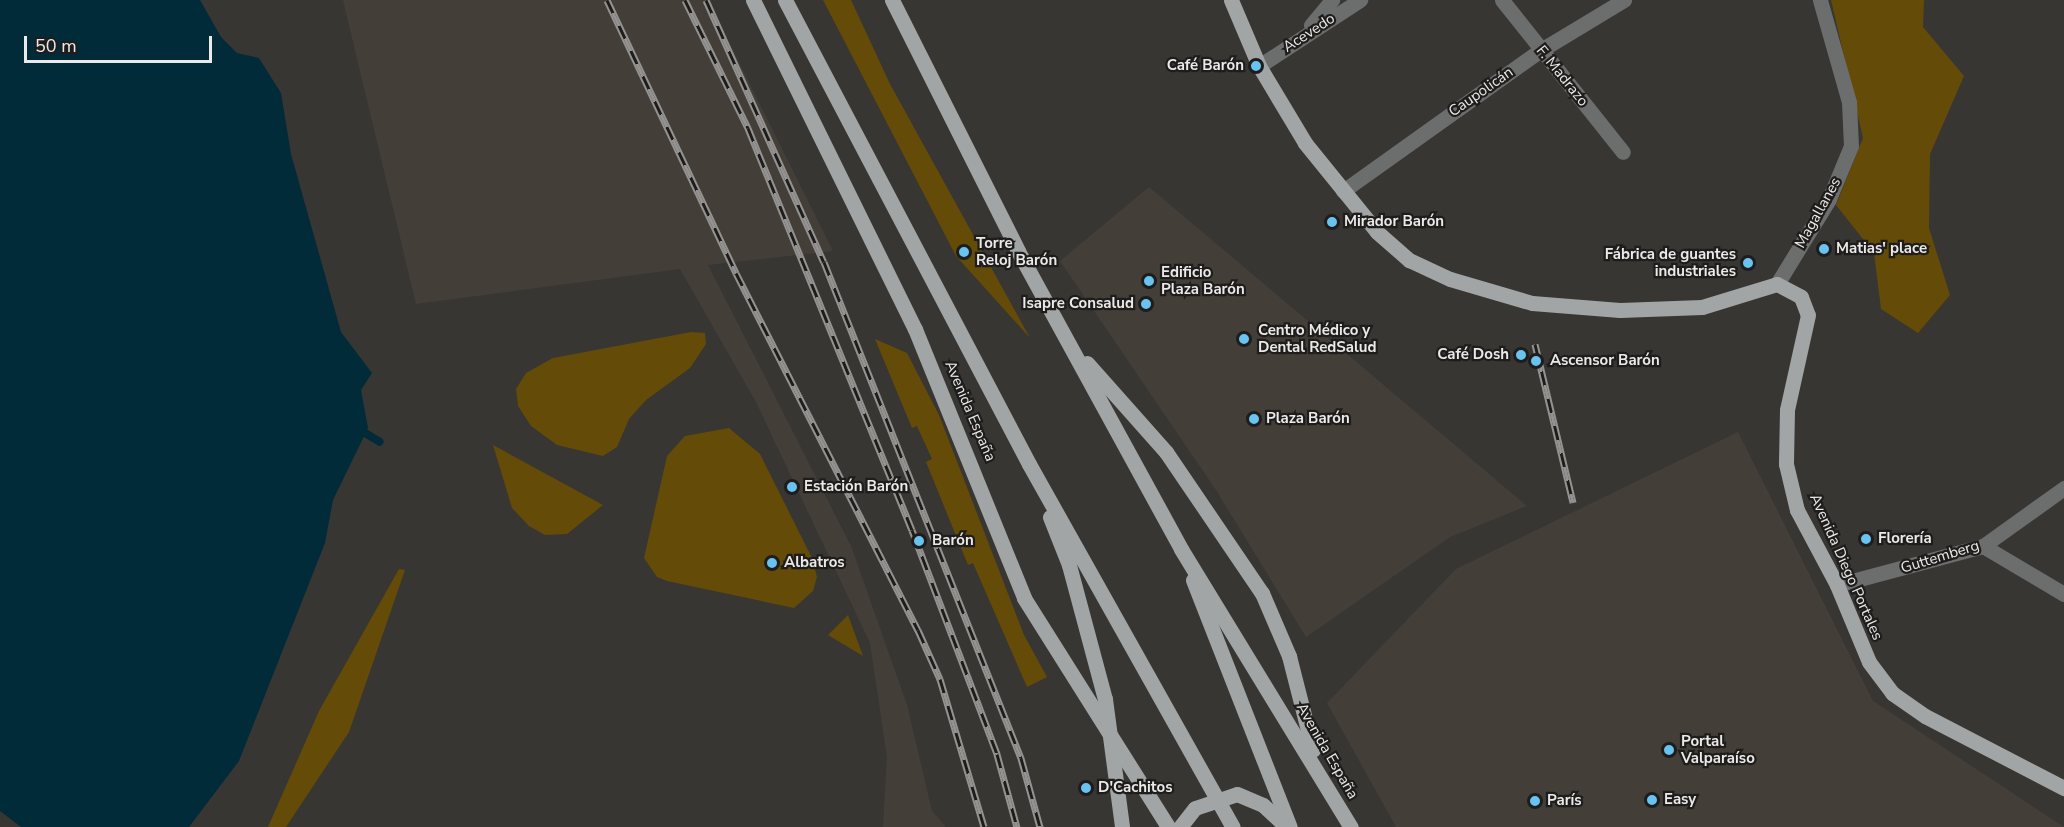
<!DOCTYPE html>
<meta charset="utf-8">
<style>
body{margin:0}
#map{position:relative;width:2064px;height:827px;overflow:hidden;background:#373633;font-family:"Nunito Sans",sans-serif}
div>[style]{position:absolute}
.built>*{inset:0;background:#433f38}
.green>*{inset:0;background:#654b08}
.water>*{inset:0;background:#022b3a}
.stream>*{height:8px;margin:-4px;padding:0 4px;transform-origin:4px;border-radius:4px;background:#022b3a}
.minor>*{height:15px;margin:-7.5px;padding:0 7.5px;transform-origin:7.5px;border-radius:7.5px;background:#6c6e6e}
.major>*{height:15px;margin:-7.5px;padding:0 7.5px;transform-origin:7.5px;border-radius:7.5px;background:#a1a5a5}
.rail>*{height:7px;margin-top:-3.5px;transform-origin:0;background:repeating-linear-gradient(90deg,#1e1d1c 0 14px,#949391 0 28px);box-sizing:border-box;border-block:2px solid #949391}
.major-bridge>*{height:15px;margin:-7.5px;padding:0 7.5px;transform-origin:7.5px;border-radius:7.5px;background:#a1a5a5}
.dots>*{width:16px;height:16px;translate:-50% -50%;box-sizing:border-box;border:3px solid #1e1d1c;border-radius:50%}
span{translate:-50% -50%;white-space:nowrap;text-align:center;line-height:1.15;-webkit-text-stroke:4.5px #1e1d1c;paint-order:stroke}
.street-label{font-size:15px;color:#ebeae9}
.poi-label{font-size:15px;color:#ebeae9;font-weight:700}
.right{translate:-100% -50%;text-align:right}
.left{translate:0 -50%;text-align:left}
.scale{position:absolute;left:24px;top:36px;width:188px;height:27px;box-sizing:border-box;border:3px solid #ebeae9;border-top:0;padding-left:8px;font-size:18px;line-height:21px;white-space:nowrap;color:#ebeae9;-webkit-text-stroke:4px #1e1d1c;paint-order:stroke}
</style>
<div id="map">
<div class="built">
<i style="clip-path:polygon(343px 0,708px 0,833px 251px,708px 265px,851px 546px,907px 705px,932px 811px,946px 827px,883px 827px,887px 757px,870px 643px,756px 402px,680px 269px,416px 304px)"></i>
<i style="clip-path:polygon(1149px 187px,1527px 506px,1450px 537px,1306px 637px,1216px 490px,1060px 261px)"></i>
<i style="clip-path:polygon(1738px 432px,1873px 701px,2064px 827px,1396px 827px,1327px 703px,1456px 569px)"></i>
</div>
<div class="green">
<i style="clip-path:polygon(823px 0,851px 0,890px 84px,1030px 338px,956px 256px)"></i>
<i style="clip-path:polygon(1831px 0,1924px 0,1923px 27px,1964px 76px,1930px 154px,1929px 228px,1950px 295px,1918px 333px,1881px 309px,1874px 253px,1836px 205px,1863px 138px)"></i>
<i style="clip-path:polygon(691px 332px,705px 333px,706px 344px,690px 368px,646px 400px,629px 419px,617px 447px,603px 456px,557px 445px,531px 426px,518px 406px,516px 389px,526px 373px,553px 358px)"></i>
<i style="clip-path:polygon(875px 339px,907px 353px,939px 415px,1024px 635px,1047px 677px,1027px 687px,973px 563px,968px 565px,926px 462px,932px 459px,917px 426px,912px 428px)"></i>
<i style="clip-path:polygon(729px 428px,760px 454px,813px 560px,817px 577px,813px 591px,794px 608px,667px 581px,657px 577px,644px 558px,667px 456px,685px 436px)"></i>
<i style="clip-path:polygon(493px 445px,603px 505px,567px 534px,545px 535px,529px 526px,512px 508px)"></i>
<i style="clip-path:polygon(399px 569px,405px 570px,349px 732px,286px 827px,268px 827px,319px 711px)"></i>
<i style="clip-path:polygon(848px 615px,863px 656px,828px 635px)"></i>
</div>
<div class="water">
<i style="clip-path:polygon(0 0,200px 0,221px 37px,237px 53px,259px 58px,281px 93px,291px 154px,341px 332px,372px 373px,361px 390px,368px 428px,333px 500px,325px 543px,239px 761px,189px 827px,21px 827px,0 811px)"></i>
</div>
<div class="stream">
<i style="left:365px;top:433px;width:17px;rotate:31deg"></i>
</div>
<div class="minor">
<i style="left:1502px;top:0;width:194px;rotate:51.5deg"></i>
<i style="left:1311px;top:25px;width:33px;rotate:-50deg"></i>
<i style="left:1259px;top:66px;width:121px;rotate:-33.2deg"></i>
<i style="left:1343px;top:191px;width:243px;rotate:-35.5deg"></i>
<i style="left:1541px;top:50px;width:97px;rotate:-31.1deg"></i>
<i style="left:1777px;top:284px;width:100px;rotate:-58.5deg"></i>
<i style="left:1829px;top:199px;width:57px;rotate:-67.5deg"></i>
<i style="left:1851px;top:146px;width:44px;rotate:-92.6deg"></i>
<i style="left:1849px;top:102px;width:106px;rotate:-105.9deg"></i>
<i style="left:1983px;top:546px;width:94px;rotate:30.7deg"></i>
<i style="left:1837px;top:585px;width:151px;rotate:-15deg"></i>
<i style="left:1983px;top:546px;width:100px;rotate:-35.6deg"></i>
</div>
<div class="major">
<i style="left:753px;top:0;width:367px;rotate:63.8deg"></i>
<i style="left:915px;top:329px;width:290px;rotate:67.9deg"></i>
<i style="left:1024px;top:598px;width:271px;rotate:57.8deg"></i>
<i style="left:785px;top:0;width:524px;rotate:62.26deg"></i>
<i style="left:892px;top:0;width:281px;rotate:63.3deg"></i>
<i style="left:1018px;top:251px;width:340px;rotate:61.3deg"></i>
<i style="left:1181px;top:549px;width:326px;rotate:58.6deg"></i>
<i style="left:1231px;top:0;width:72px;rotate:67deg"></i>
<i style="left:1259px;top:66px;width:90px;rotate:59.1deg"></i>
<i style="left:1305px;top:143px;width:114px;rotate:51deg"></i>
<i style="left:1377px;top:232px;width:43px;rotate:41.2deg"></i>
<i style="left:1409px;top:260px;width:45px;rotate:24.9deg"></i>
<i style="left:1450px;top:279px;width:85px;rotate:16.3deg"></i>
<i style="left:1532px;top:303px;width:88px;rotate:4.5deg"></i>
<i style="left:1620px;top:310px;width:82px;rotate:-2.1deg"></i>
<i style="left:1702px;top:307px;width:78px;rotate:-17deg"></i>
<i style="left:1777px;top:284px;width:27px;rotate:28deg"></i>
<i style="left:1801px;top:297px;width:19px;rotate:69deg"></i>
<i style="left:1808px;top:315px;width:97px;rotate:102.5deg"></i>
<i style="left:1787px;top:410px;width:54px;rotate:91.1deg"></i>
<i style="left:1786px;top:464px;width:47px;rotate:76.6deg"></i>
<i style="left:1797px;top:510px;width:85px;rotate:61.9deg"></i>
<i style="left:1837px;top:585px;width:83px;rotate:67.4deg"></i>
<i style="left:1869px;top:662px;width:39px;rotate:53deg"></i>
<i style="left:1892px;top:693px;width:40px;rotate:34.9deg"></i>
<i style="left:1925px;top:716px;width:157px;rotate:27.4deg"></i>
<i style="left:1087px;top:363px;width:119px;rotate:48.4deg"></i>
<i style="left:1166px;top:452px;width:171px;rotate:55.8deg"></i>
<i style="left:1262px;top:593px;width:69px;rotate:66.8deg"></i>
<i style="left:1289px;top:656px;width:97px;rotate:75.7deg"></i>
<i style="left:1193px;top:580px;width:265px;rotate:68.6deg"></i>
<i style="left:1180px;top:827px;width:24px;rotate:-52deg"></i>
<i style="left:1195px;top:808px;width:44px;rotate:-18.4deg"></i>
<i style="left:1237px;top:794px;width:28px;rotate:23deg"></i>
<i style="left:1263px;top:805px;width:33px;rotate:43deg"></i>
</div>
<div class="rail">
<i style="left:607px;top:0;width:302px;rotate:64.7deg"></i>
<i style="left:736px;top:273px;width:401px;rotate:63deg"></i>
<i style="left:918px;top:630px;width:54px;rotate:65.8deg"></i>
<i style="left:940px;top:679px;width:154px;rotate:73.4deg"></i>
<i style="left:685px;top:0;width:143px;rotate:63.8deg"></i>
<i style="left:748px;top:128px;width:434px;rotate:67.8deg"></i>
<i style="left:912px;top:530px;width:240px;rotate:69.2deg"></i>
<i style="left:997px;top:754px;width:76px;rotate:74.7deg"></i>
<i style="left:706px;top:0;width:287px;rotate:65.8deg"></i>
<i style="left:824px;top:262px;width:534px;rotate:68.34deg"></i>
<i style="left:1021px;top:758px;width:72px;rotate:74.6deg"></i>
<i style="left:1535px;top:344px;width:163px;rotate:76.5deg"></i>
</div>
<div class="major-bridge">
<i style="left:1029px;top:464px;width:416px;rotate:60.7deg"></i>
<i style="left:1050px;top:517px;width:52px;rotate:68.4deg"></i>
<i style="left:1069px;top:565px;width:139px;rotate:75deg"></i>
<i style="left:1105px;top:699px;width:129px;rotate:82.4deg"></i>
</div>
<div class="dots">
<i style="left:1256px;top:66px;background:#69c3f1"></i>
<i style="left:1332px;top:222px;background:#69c3f1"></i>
<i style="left:1824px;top:249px;background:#69c3f1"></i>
<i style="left:964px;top:252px;background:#69c3f1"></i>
<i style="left:1748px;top:263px;background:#69c3f1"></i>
<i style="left:1149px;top:281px;background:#69c3f1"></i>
<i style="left:1146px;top:304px;background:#69c3f1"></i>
<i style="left:1244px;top:339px;background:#69c3f1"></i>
<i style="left:1521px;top:355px;background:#69c3f1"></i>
<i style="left:1536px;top:361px;background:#69c3f1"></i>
<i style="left:1254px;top:419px;background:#69c3f1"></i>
<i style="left:792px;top:487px;background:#69c3f1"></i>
<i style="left:1866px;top:539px;background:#69c3f1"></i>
<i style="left:919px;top:541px;background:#69c3f1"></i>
<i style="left:772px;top:563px;background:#69c3f1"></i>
<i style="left:1669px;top:750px;background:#69c3f1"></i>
<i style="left:1086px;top:788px;background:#69c3f1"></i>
<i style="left:1652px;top:800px;background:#69c3f1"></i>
<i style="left:1535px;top:801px;background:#69c3f1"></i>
</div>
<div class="street-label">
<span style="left:1309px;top:33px;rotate:-33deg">Acevedo</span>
<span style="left:1562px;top:76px;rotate:51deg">F. Madrazo</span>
<span style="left:1481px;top:92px;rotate:-35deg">Caupolicán</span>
<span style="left:1818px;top:213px;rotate:-61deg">Magallanes</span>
<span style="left:970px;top:411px;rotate:67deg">Avenida España</span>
<span style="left:1940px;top:557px;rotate:-17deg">Guttemberg</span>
<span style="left:1846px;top:567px;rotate:66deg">Avenida Diego Portales</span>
<span style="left:1327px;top:751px;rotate:60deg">Avenida España</span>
</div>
<div class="poi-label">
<span class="right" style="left:1244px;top:66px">Café Barón</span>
<span class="left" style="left:1344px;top:222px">Mirador Barón</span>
<span class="left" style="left:976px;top:252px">Torre<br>Reloj Barón</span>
<span class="left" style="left:1836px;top:249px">Matias' place</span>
<span class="right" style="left:1736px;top:263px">Fábrica de guantes<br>industriales</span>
<span class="left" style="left:1161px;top:281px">Edificio<br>Plaza Barón</span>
<span class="right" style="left:1134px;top:304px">Isapre Consalud</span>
<span class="left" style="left:1258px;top:339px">Centro Médico y<br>Dental RedSalud</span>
<span class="right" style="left:1509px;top:355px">Café Dosh</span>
<span class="left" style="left:1550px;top:361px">Ascensor Barón</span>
<span class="left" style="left:1266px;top:419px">Plaza Barón</span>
<span class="left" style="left:804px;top:487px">Estación Barón</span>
<span class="left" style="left:1878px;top:539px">Florería</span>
<span class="left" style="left:932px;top:541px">Barón</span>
<span class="left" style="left:784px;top:563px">Albatros</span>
<span class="left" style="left:1681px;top:750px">Portal<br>Valparaíso</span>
<span class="left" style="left:1098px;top:788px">D'Cachitos</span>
<span class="left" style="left:1664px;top:800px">Easy</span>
<span class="left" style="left:1547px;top:801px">París</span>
</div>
<div class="scale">50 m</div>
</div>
